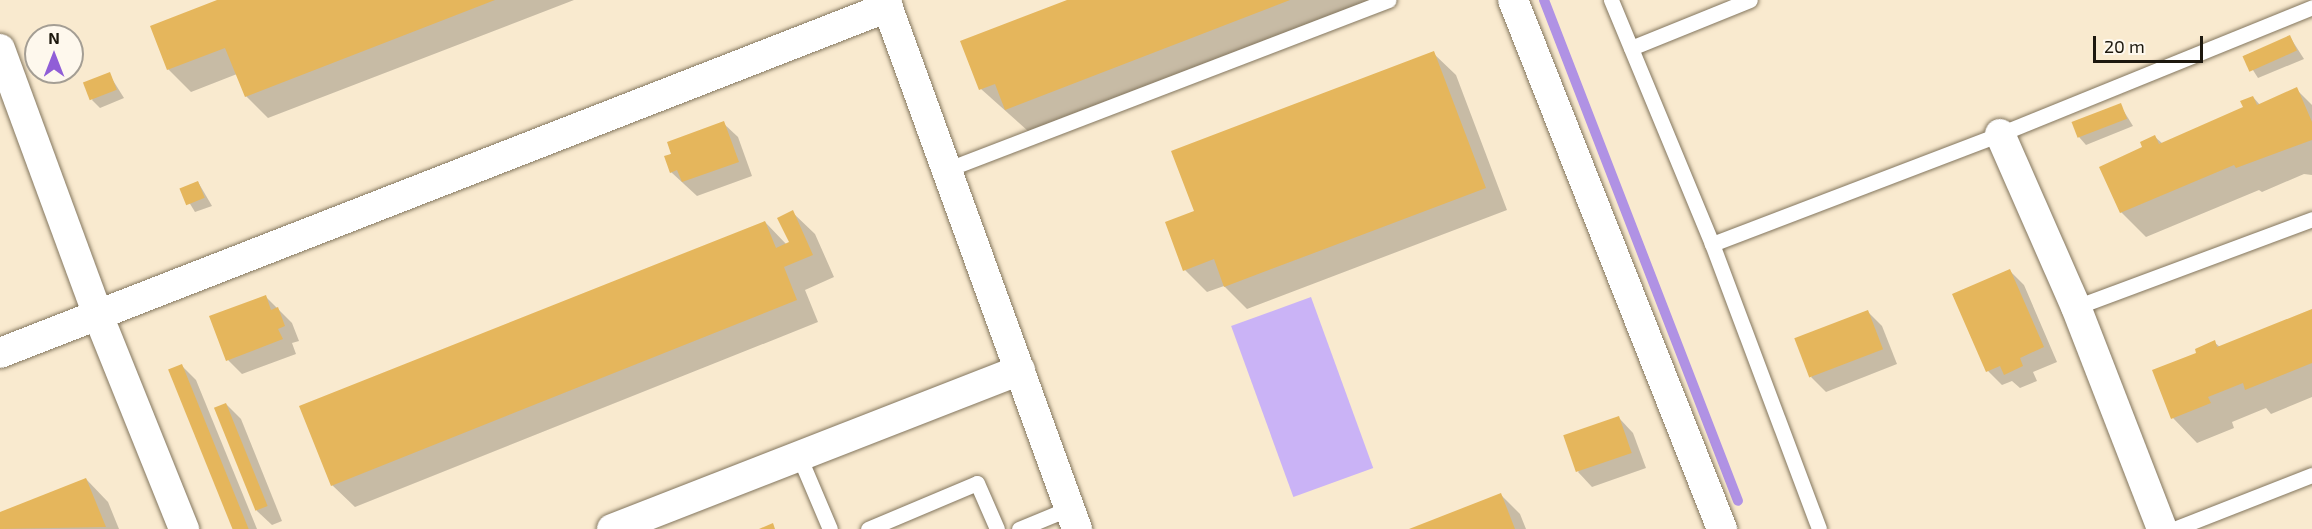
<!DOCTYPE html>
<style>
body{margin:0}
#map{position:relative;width:2312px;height:529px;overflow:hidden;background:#f9eacf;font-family:"Exo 2",sans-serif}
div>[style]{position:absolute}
.green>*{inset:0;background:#cab3f6;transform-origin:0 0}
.shadow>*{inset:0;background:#0003}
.stream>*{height:10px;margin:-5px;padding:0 5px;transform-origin:5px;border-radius:5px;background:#b092e4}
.building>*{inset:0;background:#e5b65c;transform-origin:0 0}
.roads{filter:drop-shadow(0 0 2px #83765e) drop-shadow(0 0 2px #83765e)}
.lane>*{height:15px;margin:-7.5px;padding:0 7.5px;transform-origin:7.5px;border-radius:7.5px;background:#fff}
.street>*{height:30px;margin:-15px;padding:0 15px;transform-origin:15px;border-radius:15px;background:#fff}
span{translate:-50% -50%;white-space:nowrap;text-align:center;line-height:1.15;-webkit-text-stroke:4.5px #fef8ed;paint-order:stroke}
.north{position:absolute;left:24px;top:24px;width:60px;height:60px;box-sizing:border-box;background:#fef8ed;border:2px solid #a49e94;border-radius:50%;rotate:0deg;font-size:16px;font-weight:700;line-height:24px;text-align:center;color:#1d180e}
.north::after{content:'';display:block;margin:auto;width:21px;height:27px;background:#905ed7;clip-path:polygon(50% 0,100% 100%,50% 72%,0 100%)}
.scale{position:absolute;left:2093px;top:36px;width:110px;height:27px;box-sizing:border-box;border:3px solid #1d180e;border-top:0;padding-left:8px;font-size:18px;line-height:21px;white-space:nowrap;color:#1d180e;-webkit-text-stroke:4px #fef8ed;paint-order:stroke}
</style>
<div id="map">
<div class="green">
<i style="left:1311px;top:297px;width:182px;height:85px;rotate:70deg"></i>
</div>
<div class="shadow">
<i style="clip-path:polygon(221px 0,574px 0,268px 118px,246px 96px,237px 74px,191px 92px,168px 69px)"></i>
<i style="clip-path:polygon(1071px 0,1370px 0,1028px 131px,981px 89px)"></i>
<i style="clip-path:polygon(2290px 37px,2304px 59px,2258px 78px,2244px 56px)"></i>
<i style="clip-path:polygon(1433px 53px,1456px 75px,1507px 210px,1247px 309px,1224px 286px,1207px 292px,1185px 270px,1196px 212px)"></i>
<i style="clip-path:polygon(109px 74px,124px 98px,100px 108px,92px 100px)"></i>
<i style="clip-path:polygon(2296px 89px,2312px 105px,2312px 175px,2304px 174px,2262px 192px,2259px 190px,2146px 237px,2121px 212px,2144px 148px,2155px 137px,2163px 144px,2245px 108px,2253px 97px,2260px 105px)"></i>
<i style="clip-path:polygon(2120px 105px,2133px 126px,2086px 145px,2079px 137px)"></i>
<i style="clip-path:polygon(723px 123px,738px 137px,752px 176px,697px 196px,671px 172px,666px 157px)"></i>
<i style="clip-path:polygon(198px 182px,212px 206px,195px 212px,181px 189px)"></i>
<i style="clip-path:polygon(792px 212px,815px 234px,834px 277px,805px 290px,818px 322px,355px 507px,332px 485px,765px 222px,787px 245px,791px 243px)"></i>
<i style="clip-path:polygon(2010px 271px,2024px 285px,2057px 362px,2033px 372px,2037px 381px,2020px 388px,2012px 381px,2002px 385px,1988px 371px)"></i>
<i style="clip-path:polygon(265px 296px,292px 323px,299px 341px,292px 343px,296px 354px,242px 374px,228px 360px)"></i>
<i style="clip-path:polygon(2312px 310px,2312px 397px,2271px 414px,2266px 408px,2232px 422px,2234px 428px,2197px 443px,2173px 418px,2198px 354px,2214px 342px,2220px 347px)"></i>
<i style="clip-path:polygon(1867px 311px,1882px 326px,1897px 364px,1826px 392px,1811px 377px)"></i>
<i style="clip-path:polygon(181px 365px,196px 380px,257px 529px,235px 529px)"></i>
<i style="clip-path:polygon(226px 404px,241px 419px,282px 521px,272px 525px,257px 511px)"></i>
<i style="clip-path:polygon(1619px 418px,1633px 433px,1646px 468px,1592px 487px,1578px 472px)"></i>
<i style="clip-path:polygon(86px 479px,108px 502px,119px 529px,0 529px,0 513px)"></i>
<i style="clip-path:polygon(1501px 495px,1520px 514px,1526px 529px,1412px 529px)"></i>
</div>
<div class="stream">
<i style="left:1544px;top:0;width:537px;rotate:68.83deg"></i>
</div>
<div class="building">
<i style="clip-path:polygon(217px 0,495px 0,245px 97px,225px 48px,167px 70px,150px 26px)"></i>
<i style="clip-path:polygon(1067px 0,1290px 0,1005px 110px,995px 84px,979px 90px,960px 41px)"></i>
<i style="left:2290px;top:35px;width:17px;height:52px;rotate:66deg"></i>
<i style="clip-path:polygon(1434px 51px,1486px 188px,1224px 287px,1214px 259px,1183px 271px,1165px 222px,1194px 211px,1171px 151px)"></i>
<i style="left:110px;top:72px;width:19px;height:29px;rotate:69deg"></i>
<i style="clip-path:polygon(2297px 87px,2312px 122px,2312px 140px,2236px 168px,2234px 165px,2120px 213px,2099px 167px,2142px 147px,2140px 142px,2155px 135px,2159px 144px,2243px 107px,2240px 101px,2253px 96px,2257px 105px)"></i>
<i style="left:2121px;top:103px;width:17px;height:53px;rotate:69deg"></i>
<i style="clip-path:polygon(724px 121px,739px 162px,682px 182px,677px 170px,670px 173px,664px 156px,671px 154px,667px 142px)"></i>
<i style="left:198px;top:181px;width:18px;height:20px;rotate:68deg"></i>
<i style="clip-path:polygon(793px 210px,813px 255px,784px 267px,797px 300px,331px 486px,299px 406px,765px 221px,776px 248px,789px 242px,777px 218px)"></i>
<i style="clip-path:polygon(2010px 269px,2044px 347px,2020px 358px,2023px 366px,2004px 375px,2000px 366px,1986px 372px,1952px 294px)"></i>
<i style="clip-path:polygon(266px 295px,271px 310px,278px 307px,285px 326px,278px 329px,283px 339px,226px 361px,209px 316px)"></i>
<i style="clip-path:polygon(2312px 309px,2312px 363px,2245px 390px,2243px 383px,2208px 397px,2211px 403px,2171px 419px,2152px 370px,2196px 353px,2195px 349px,2215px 340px,2217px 347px)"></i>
<i style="left:1868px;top:310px;width:42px;height:79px;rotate:69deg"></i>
<i style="left:182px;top:364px;width:178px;height:15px;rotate:68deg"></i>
<i style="left:226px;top:403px;width:111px;height:13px;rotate:68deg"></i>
<i style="left:1619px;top:416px;width:39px;height:59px;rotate:71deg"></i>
<i style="clip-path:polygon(86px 478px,106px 527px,0 529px,0 512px)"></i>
<i style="clip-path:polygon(1501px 493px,1515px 529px,1409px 529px)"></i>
<i style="clip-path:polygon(773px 523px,775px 529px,759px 529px)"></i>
</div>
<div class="roads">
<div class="lane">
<i style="left:1611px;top:0;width:264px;rotate:67.5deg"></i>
<i style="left:1712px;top:244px;width:304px;rotate:69.4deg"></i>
<i style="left:1631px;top:48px;width:128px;rotate:-22deg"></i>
<i style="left:948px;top:169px;width:472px;rotate:-21deg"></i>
<i style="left:1712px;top:244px;width:308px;rotate:-20.9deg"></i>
<i style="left:2000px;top:134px;width:337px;rotate:-22.1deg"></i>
<i style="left:2076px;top:307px;width:252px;rotate:-20.4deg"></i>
<i style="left:799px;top:456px;width:79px;rotate:67deg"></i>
<i style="left:868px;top:529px;width:118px;rotate:-22.9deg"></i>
<i style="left:977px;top:483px;width:50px;rotate:66.5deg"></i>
<i style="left:1019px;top:529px;width:55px;rotate:-22.4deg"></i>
<i style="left:2174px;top:529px;width:148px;rotate:-21.4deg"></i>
</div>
<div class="street">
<i style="left:885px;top:0;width:563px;rotate:70.05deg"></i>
<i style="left:1513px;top:0;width:569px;rotate:68.44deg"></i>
<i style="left:0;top:49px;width:283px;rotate:69.8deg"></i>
<i style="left:98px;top:315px;width:231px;rotate:68.1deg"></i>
<i style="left:2000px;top:134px;width:189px;rotate:66.3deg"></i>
<i style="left:2076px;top:307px;width:238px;rotate:68.8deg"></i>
<i style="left:0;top:353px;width:953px;rotate:-21.29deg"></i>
<i style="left:612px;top:529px;width:438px;rotate:-21.3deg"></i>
</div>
</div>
<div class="north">N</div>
<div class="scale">20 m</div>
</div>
